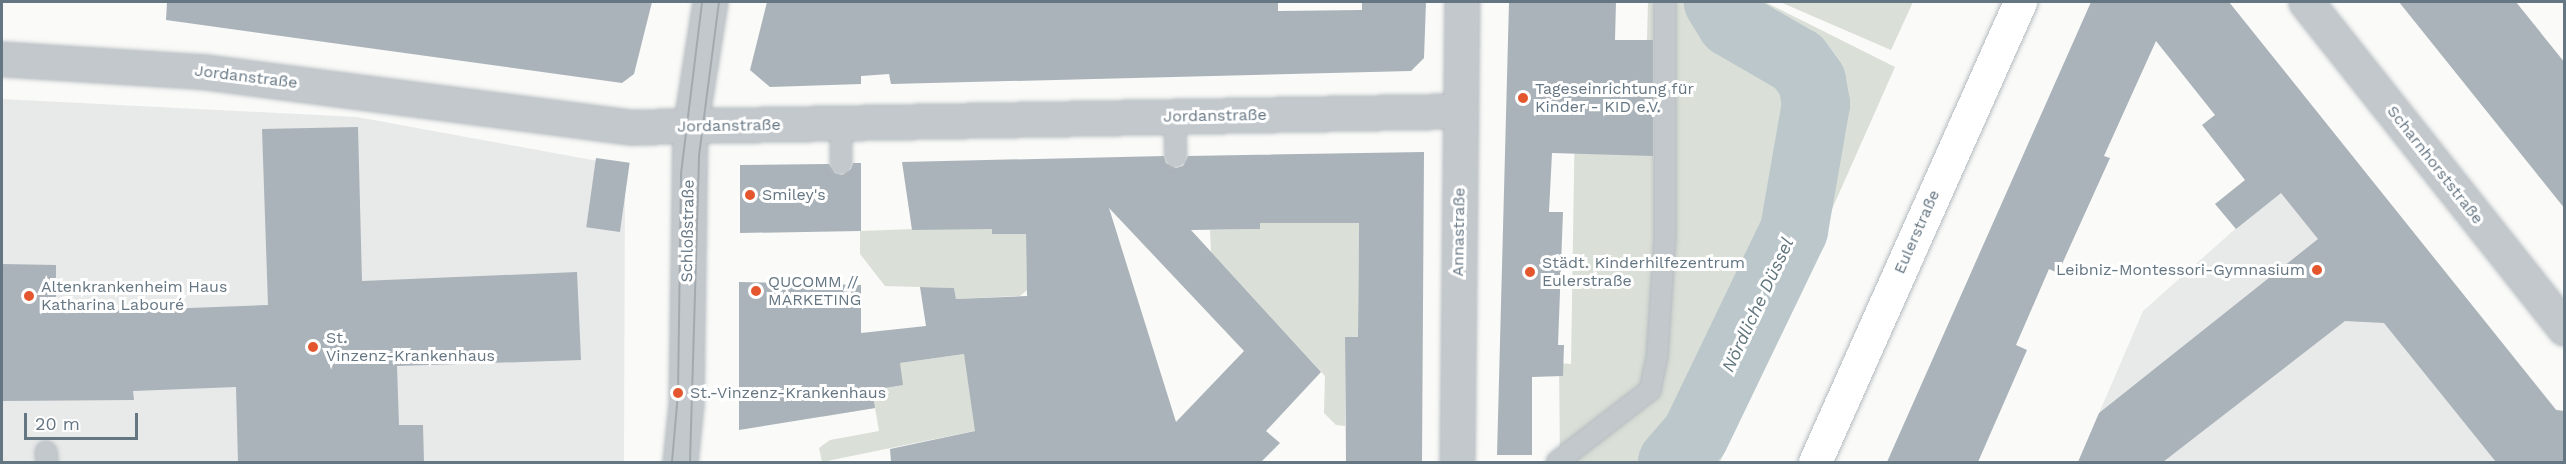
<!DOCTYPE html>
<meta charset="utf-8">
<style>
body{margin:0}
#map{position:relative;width:2566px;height:464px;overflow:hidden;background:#fafaf8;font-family:"Work Sans",sans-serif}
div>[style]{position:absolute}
.built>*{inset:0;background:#e8e9e9}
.green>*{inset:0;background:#dadfd7}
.river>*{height:68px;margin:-34px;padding:0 34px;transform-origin:34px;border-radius:34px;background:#bbc7cb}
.building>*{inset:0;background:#aab3b9;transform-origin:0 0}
.roads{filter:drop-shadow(0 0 2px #b3babf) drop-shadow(0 0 2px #b3babf)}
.service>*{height:20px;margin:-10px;padding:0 10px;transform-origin:10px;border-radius:10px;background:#c3c8cc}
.minor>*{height:33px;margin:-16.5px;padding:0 16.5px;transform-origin:16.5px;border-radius:16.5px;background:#c3c8cc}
.tertiary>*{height:33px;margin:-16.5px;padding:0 16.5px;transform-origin:16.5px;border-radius:16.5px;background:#c3c8cc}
.secondary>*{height:33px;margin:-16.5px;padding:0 16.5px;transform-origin:16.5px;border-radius:16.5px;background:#fff}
.tram>*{height:1.5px;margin:-0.75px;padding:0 0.75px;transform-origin:0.75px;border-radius:0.75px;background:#a2aab0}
.dots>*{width:16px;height:16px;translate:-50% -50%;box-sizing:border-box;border:3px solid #fff;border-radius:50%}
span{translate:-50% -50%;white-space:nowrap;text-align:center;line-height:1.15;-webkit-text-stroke:6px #fff;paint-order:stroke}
.street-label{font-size:16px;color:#657683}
.poi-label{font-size:16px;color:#657683}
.left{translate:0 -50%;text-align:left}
.right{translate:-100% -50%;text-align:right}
.water-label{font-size:18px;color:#60757c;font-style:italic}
.frame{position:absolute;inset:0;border:3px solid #657683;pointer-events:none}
.scale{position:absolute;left:24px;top:413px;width:114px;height:27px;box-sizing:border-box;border:3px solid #657683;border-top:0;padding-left:8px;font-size:18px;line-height:21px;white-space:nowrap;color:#657683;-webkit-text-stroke:4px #fff;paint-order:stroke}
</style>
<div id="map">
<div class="built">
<i style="clip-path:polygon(2px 99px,357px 117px,625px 166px,624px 462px,2px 462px)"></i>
<i style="clip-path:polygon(2342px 144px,2556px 409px,2564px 412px,2564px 462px,2078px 462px,2143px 311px,2235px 229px)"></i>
</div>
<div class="green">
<i style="clip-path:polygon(1648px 2px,1765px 2px,1895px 67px,1720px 462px,1560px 462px,1559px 363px,1571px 364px,1575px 112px,1645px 114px)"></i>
<i style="clip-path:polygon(1780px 2px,1913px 2px,1891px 50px)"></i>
<i style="clip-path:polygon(1359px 214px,1358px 337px,1345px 337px,1345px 426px,1336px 425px,1324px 413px,1325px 376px,1211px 252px,1210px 230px,1259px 229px,1260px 223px)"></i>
<i style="clip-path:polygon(1026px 225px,1027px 290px,1020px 296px,956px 299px,954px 288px,885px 286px,860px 254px,860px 231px)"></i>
<i style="clip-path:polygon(964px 354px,979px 430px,822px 462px,819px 448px,830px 440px,879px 431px,875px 408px,821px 417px,900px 363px)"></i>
</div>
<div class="river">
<i style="left:1672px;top:462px;width:35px;rotate:-49deg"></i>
<i style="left:1695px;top:436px;width:229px;rotate:-64.3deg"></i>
<i style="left:1794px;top:230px;width:128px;rotate:-80.1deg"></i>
<i style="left:1816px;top:104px;width:23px;rotate:-100deg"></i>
<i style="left:1812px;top:81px;width:24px;rotate:-126deg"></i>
<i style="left:1798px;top:62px;width:78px;rotate:-149.8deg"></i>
<i style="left:1731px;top:23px;width:25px;rotate:-122deg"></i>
</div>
<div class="building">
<i style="clip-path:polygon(167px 2px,652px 2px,634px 74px,622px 83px,166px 20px)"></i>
<i style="clip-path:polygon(767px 2px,1278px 2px,1278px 11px,1362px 10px,1362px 2px,1426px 2px,1424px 58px,1411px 71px,891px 84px,889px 74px,861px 76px,861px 84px,770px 87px,750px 70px)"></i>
<i style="clip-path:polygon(1509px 2px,1616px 2px,1615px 40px,1653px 40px,1653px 156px,1552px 153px,1549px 212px,1563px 212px,1558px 345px,1564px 345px,1563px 376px,1532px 377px,1532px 455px,1497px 455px)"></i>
<i style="clip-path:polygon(2091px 2px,2229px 2px,2556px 410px,2565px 411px,2565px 462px,2496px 462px,2384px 323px,2345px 321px,2163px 462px,2078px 462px,2099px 413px,2318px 239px,2281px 193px,2236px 229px,2215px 204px,2245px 180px,2202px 125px,2215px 115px,2156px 41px,2104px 156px,2110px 158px,2058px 273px,2049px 269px,2016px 345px,2027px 350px,1978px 462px,1887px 462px)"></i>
<i style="clip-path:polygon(2399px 2px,2516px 2px,2565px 63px,2565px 209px)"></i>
<i style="clip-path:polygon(358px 127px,362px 281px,577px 272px,581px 360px,397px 366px,399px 425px,423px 425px,424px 462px,238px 462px,236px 387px,133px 391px,134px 400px,2px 401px,2px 264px,56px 265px,56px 313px,268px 305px,262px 129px)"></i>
<i style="clip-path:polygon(evenodd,1424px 152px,1422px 462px,1346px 462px,1345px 337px,1358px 337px,1359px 223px,1260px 223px,1260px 229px,1191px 230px,1321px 372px,1266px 431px,1280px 443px,1261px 462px,891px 462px,890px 449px,975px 431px,964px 354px,900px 363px,903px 385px,872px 390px,875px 408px,739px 430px,739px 282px,861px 285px,861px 333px,926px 326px,920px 287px,954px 288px,956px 299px,1027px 296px,1026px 234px,992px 234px,992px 229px,912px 230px,902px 162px,1164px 156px,1166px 163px,1176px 168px,1183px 166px,1188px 156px,1424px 152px,1109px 208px,1244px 351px,1176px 422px,1109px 208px)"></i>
<i style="left:596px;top:158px;width:34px;height:70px;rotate:8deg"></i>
<i style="clip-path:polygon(853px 163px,861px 163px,861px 231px,740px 233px,740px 165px,829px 164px,835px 173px,842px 175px,851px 169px)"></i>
</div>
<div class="roads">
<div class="service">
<i style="left:1175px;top:117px;width:39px;rotate:89deg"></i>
<i style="left:841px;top:124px;width:39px;rotate:90deg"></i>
<i style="left:46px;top:452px;width:10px;rotate:84deg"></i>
<i style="left:1557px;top:462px;width:118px;rotate:-37.7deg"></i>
<i style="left:1650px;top:390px;width:33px;rotate:-78deg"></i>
<i style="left:1657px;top:358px;width:121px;rotate:-86.2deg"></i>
<i style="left:1665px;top:237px;width:235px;rotate:-90deg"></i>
</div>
<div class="minor">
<i style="left:2306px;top:2px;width:416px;rotate:51.6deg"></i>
<i style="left:2px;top:59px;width:204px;rotate:3.6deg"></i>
<i style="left:206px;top:72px;width:429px;rotate:7.4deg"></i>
<i style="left:631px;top:127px;width:829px;rotate:-1.11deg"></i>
<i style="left:1457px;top:462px;width:460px;rotate:-89.4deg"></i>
</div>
<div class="tertiary">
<i style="left:680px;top:462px;width:58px;rotate:-84.1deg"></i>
<i style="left:686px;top:404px;width:276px;rotate:-89.2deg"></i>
<i style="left:690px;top:128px;width:128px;rotate:-81deg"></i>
</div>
<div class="secondary">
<i style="left:1815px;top:462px;width:504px;rotate:-65.98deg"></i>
</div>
</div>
<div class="tram">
<i style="left:672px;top:462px;width:69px;rotate:-85deg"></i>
<i style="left:678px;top:393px;width:219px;rotate:-89.2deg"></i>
<i style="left:681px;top:174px;width:173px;rotate:-83deg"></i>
<i style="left:690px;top:462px;width:306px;rotate:-88.3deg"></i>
<i style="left:699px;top:156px;width:155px;rotate:-82.6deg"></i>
</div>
<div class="dots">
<i style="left:1523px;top:98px;background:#e4572e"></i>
<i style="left:750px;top:195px;background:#e4572e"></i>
<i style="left:2317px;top:270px;background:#e4572e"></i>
<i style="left:1530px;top:272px;background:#e4572e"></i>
<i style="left:756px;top:291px;background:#e4572e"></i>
<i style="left:29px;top:296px;background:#e4572e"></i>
<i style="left:313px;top:347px;background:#e4572e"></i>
<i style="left:678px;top:393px;background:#e4572e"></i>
</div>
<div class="street-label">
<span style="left:246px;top:77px;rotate:7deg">Jordanstraße</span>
<span style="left:1215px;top:116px;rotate:-1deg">Jordanstraße</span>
<span style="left:729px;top:126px;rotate:-1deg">Jordanstraße</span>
<span style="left:2435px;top:165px;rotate:52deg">Scharnhorststraße</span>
<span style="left:688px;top:231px;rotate:-89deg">Schloßstraße</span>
<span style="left:1459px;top:232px;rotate:-89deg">Annastraße</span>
<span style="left:1917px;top:232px;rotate:-66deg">Eulerstraße</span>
</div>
<div class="poi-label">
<span class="left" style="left:1535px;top:98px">Tageseinrichtung für<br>Kinder - KID e.V.</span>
<span class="left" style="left:762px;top:195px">Smiley's</span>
<span class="left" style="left:1542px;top:272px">Städt. Kinderhilfezentrum<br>Eulerstraße</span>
<span class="right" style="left:2305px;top:270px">Leibniz-Montessori-Gymnasium</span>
<span class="left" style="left:768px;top:291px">QUCOMM //<br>MARKETING</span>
<span class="left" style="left:41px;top:296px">Altenkrankenheim Haus<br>Katharina Labouré</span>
<span class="left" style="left:326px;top:347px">St.<br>Vinzenz-Krankenhaus</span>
<span class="left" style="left:690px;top:393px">St.-Vinzenz-Krankenhaus</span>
</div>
<div class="water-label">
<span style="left:1758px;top:305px;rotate:-65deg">Nördliche Düssel</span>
</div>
<div class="frame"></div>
<div class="scale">20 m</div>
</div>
